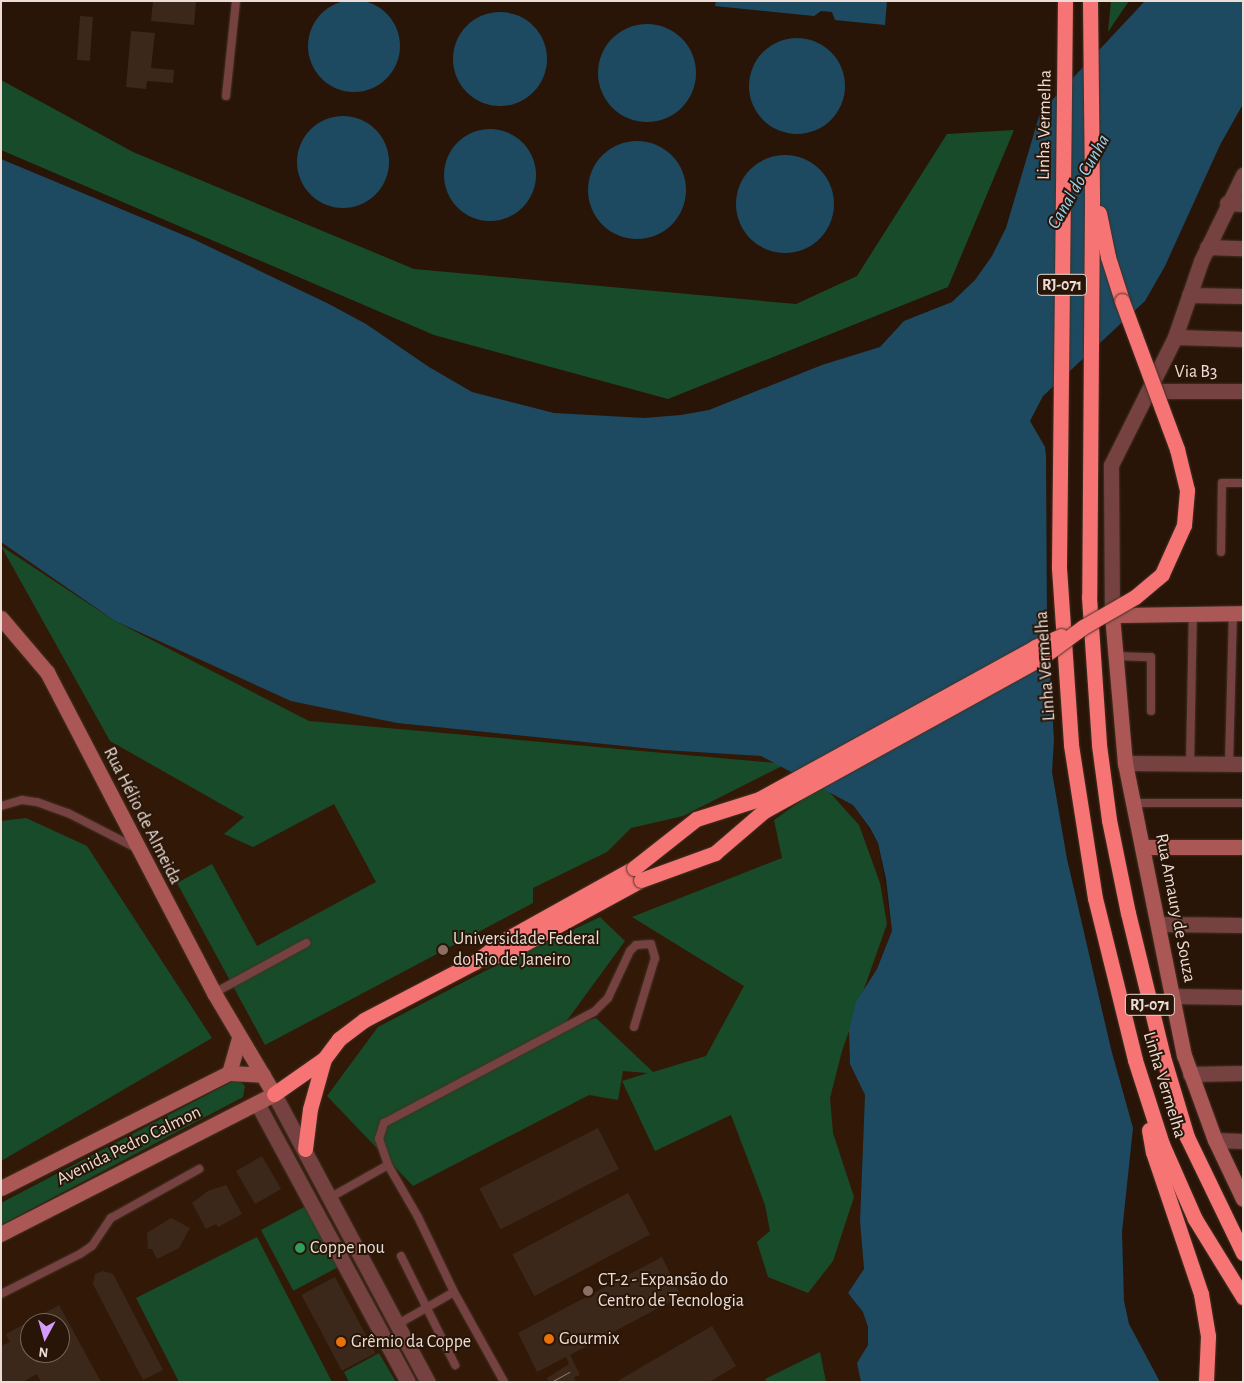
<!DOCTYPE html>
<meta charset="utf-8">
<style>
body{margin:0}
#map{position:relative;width:1244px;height:1383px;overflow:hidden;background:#281508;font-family:"Alegreya Sans",sans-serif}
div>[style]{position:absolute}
.built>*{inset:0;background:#321907}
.green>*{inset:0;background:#184b29;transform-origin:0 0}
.water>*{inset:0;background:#1d4a60}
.round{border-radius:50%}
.building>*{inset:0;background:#3c281a;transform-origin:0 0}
.roads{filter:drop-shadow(0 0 1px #433125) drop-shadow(0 0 1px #433125)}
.lane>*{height:8px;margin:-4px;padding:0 4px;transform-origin:4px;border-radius:4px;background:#764241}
.street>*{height:15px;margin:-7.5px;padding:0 7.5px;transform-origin:7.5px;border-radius:7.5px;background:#764241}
.secondary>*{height:15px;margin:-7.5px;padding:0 7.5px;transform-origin:7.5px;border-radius:7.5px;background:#aa5756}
.highway>*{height:15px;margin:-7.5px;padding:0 7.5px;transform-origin:7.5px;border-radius:7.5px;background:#f77474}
.tram>*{height:1px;margin:-0.5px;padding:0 0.5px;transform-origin:0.5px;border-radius:0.5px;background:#8a7a6f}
.bridges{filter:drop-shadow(0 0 1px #433125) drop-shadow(0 0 1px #433125)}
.highway-bridge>*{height:15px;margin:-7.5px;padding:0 7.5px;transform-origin:7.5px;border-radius:7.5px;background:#f77474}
.dots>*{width:14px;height:14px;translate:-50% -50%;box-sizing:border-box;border:2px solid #281508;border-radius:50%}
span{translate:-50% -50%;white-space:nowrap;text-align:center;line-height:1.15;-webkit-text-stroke:4px #281508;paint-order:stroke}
.shield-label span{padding:1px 4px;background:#281508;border:1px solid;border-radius:4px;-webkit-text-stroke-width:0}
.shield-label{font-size:16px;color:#ebddd5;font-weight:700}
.street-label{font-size:18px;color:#ebddd5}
.poi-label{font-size:18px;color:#ebddd5}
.left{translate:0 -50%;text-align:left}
.water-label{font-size:19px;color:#94d3f5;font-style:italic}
.frame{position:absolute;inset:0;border:2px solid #ebddd5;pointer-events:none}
.north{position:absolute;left:20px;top:1313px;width:50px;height:50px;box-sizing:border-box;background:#281508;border:1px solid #76655a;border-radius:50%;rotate:186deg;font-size:14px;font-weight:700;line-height:20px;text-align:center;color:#ebddd5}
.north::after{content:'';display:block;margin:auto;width:18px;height:22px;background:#d39cfc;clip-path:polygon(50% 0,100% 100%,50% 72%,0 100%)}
</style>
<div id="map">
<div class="built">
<i style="clip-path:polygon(evenodd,1px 542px,115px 621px,397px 723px,663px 750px,761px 756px,853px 805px,878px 843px,892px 931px,877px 969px,856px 1002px,849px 1030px,850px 1064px,865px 1095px,860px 1221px,864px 1270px,848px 1293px,863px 1312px,868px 1327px,868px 1345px,857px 1363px,861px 1382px,1px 1382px,1px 542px,30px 1323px,60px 1323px,60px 1353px,30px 1353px,30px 1323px)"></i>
</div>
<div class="green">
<i style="clip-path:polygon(1111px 1px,1129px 1px,1108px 32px)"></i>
<i style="clip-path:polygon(1px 80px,133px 152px,414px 269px,796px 304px,857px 276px,947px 134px,1014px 130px,948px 287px,668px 399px,434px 335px,1px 150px)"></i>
<i style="clip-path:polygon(1px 546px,115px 621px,309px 721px,786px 764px,683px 816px,631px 828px,607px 852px,533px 888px,533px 903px,265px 1045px,177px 883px,212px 864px,257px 946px,376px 882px,334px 804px,253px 847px,224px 834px,244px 817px,110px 741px)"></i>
<i style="clip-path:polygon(823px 785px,859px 825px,880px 883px,887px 924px,842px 1051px,830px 1098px,833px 1133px,854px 1197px,833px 1261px,808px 1293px,768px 1277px,757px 1242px,770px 1231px,765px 1205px,731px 1115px,655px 1151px,622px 1081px,648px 1073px,623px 1071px,618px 1100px,589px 1095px,413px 1186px,327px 1096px,378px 1027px,483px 972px,600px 917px,625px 941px,560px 1030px,596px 1018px,653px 1072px,706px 1056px,744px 986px,632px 917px,782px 858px,774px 820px)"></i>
<i style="clip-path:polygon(26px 818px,87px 846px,212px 1038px,1px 1161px,1px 821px)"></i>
<i style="clip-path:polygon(237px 1079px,245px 1086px,243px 1097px,1px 1225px,1px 1203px)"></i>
<i style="left:306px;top:1206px;width:69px;height:51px;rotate:62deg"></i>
<i style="clip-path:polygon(257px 1237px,332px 1382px,179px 1382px,136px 1298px)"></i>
<i style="clip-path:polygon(820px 1352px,826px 1382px,767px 1382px,765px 1379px)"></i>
<i style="clip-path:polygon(379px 1353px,396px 1382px,349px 1382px,344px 1372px)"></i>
</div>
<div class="water">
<i class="round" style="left:308px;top:0;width:92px;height:92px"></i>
<i style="clip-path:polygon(716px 1px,887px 1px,885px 25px,835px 20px,832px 12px,821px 11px,814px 16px,715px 6px)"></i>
<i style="clip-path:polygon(1145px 1px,1243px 1px,1243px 104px,1220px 145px,1165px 266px,1145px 301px,1043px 396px,1030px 421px,1045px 447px,1046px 456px,1047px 624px,1054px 740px,1052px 772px,1067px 859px,1111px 1049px,1133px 1128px,1122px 1232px,1124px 1301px,1129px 1324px,1160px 1382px,861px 1382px,857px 1363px,868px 1345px,868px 1327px,863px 1312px,848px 1293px,864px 1269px,860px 1221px,865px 1095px,850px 1064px,849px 1030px,856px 1002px,877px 969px,892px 931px,886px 879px,878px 843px,870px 828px,853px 805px,761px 756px,663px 750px,397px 723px,291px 701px,115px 621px,1px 542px,1px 159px,193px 239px,327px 303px,366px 324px,429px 367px,472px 392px,554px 413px,644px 418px,681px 415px,709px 410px,822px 365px,880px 347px,904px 321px,952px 302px,975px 280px,992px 256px,1006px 228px,1040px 113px)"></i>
<i class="round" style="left:453px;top:12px;width:94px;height:94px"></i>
<i class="round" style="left:598px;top:24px;width:98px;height:98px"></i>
<i class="round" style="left:749px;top:38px;width:96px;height:96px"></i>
<i class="round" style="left:297px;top:116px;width:92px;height:92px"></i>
<i class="round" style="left:444px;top:129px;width:92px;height:92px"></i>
<i class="round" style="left:588px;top:141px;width:98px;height:98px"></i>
<i class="round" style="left:736px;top:155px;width:98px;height:98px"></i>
</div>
<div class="building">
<i style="clip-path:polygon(153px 1px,196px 1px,194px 25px,151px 21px)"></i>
<i style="left:80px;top:16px;width:13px;height:44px;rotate:4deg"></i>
<i style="clip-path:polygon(131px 31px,155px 33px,151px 68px,174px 70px,173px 83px,147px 81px,146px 89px,126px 87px)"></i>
<i style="left:598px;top:1128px;width:46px;height:133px;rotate:63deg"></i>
<i style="left:262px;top:1156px;width:38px;height:30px;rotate:60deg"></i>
<i style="clip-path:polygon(226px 1185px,242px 1214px,218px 1227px,216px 1224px,206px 1229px,192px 1203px,208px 1191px)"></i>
<i style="left:628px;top:1193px;width:47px;height:131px;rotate:62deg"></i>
<i style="clip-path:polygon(171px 1218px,190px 1228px,179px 1248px,157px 1259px,152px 1249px,148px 1249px,147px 1233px)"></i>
<i style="clip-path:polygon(662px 1257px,681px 1296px,570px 1355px,580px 1375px,574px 1377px,576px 1382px,548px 1382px,547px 1378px,569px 1364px,566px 1357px,537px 1372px,518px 1333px)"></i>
<i style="clip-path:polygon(103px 1271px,113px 1274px,163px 1370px,143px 1380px,93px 1284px,95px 1274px)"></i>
<i style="left:335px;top:1277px;width:86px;height:38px;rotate:62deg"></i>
<i style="clip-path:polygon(evenodd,59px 1305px,101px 1382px,41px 1382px,37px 1374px,23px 1382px,1px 1382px,1px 1346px,10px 1342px,6px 1334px,59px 1305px,30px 1323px,60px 1323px,60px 1353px,30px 1353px,30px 1323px)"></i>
<i style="clip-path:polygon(712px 1326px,736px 1366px,709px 1382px,616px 1382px)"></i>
</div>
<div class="roads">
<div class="lane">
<i style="left:226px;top:96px;width:96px;rotate:-84deg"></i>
<i style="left:1221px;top:552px;width:69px;rotate:-89.2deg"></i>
<i style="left:1222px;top:483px;width:21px"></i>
<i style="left:1115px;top:656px;width:36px;rotate:2deg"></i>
<i style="left:1151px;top:657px;width:54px;rotate:90deg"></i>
<i style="left:1190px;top:764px;width:151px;rotate:-88.9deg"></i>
<i style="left:1229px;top:764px;width:151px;rotate:-88.5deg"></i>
<i style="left:1134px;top:803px;width:109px"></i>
<i style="left:1px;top:806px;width:22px;rotate:-16deg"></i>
<i style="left:22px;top:800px;width:15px;rotate:8deg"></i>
<i style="left:37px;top:802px;width:33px;rotate:20deg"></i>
<i style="left:68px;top:813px;width:76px;rotate:27.2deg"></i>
<i style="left:214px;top:993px;width:105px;rotate:-28.5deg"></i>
<i style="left:331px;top:1197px;width:65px;rotate:-29.3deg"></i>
<i style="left:401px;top:1256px;width:122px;rotate:63.6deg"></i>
<i style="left:454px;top:1292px;width:103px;rotate:60.9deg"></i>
<i style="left:1px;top:1294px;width:89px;rotate:-26.9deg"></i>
<i style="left:80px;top:1254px;width:14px;rotate:-34deg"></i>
<i style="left:92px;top:1246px;width:34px;rotate:-56deg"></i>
<i style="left:111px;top:1218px;width:101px;rotate:-29.1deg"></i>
<i style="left:398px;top:1324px;width:64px;rotate:-29.7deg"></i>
<i style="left:454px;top:1292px;width:83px;rotate:-115.6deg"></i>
<i style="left:418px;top:1217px;width:60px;rotate:-120deg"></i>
<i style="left:388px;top:1165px;width:28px;rotate:-109deg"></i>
<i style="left:379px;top:1139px;width:17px;rotate:-73deg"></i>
<i style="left:384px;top:1123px;width:238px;rotate:-27.9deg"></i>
<i style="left:594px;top:1012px;width:20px;rotate:-45deg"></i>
<i style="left:608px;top:998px;width:52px;rotate:-64.9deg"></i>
<i style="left:630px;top:951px;width:8px;rotate:-45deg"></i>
<i style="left:636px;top:945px;width:15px;rotate:-4deg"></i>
<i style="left:651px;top:944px;width:15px;rotate:74deg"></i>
<i style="left:655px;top:958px;width:72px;rotate:106.9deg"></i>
</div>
<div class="street">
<i style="left:1227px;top:203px;width:16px;rotate:4deg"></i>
<i style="left:1207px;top:247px;width:36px;rotate:2deg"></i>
<i style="left:1189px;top:295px;width:54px;rotate:1.1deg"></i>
<i style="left:1175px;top:337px;width:68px;rotate:1.7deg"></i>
<i style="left:1149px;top:391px;width:94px"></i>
<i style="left:1112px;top:615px;width:150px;rotate:-90.4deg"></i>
<i style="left:1111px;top:465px;width:143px;rotate:-63.4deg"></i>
<i style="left:1175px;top:337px;width:80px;rotate:-71.1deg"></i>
<i style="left:1201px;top:261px;width:96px;rotate:-64deg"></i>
<i style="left:1125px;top:763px;width:118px;rotate:0.5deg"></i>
<i style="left:1160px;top:924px;width:83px;rotate:0.7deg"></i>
<i style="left:1174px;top:996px;width:69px;rotate:0.8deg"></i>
<i style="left:1190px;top:1074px;width:53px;rotate:-1.1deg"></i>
<i style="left:274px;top:1094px;width:327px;rotate:61.9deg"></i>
<i style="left:257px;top:1103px;width:317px;rotate:61.6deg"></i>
<i style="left:1215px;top:1140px;width:28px;rotate:2deg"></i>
</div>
<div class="secondary">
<i style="left:1243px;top:613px;width:131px;rotate:179.1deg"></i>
<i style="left:1112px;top:615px;width:149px;rotate:85deg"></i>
<i style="left:1125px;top:763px;width:298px;rotate:78.6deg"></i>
<i style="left:1184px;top:1055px;width:90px;rotate:70deg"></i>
<i style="left:1215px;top:1140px;width:65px;rotate:64.6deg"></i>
<i style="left:1px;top:618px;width:71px;rotate:49.6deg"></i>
<i style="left:47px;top:672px;width:362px;rotate:62.5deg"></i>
<i style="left:214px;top:993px;width:117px;rotate:59.3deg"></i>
<i style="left:274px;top:1094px;width:307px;rotate:152.9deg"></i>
<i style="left:1144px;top:847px;width:99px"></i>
<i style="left:229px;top:1073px;width:36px;rotate:-74deg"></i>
<i style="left:1px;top:1188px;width:255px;rotate:-26.8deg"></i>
<i style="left:229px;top:1073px;width:34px;rotate:3deg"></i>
</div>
<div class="highway">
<i style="left:1065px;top:1px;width:567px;rotate:90.61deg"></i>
<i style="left:1059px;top:568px;width:177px;rotate:86.1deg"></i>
<i style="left:1071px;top:745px;width:155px;rotate:81.1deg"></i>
<i style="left:1095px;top:898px;width:167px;rotate:76.1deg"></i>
<i style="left:1135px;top:1060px;width:88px;rotate:72.2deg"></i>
<i style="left:1162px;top:1144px;width:82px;rotate:66.3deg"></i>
<i style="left:1195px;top:1219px;width:92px;rotate:58.4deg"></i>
<i style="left:1090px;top:1px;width:201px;rotate:89.4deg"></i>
<i style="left:1092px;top:202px;width:395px;rotate:90.4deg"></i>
<i style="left:1089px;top:597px;width:148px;rotate:86.1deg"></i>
<i style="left:1099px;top:745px;width:76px;rotate:82.4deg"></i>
<i style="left:1109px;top:820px;width:95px;rotate:78.5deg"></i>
<i style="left:1128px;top:913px;width:148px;rotate:76.3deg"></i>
<i style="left:1163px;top:1057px;width:84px;rotate:73.3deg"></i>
<i style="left:1187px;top:1137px;width:129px;rotate:64.2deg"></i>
<i style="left:1099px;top:213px;width:45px;rotate:78.4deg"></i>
<i style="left:1108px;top:257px;width:46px;rotate:72.3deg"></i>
<i style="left:484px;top:959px;width:26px;rotate:-16deg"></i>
<i style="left:509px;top:952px;width:150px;rotate:-28.6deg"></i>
<i style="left:274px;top:1094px;width:61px;rotate:-35deg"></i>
<i style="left:324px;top:1059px;width:25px;rotate:-53deg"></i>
<i style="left:339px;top:1039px;width:31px;rotate:-37deg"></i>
<i style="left:364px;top:1020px;width:125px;rotate:-27.6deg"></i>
<i style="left:475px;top:962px;width:35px;rotate:-37deg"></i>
<i style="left:503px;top:941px;width:150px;rotate:-29.1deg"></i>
<i style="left:1149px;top:1130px;width:22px;rotate:80deg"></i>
<i style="left:1153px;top:1152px;width:150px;rotate:71.3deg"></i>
<i style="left:1201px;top:1294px;width:43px;rotate:80.5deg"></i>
<i style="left:1208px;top:1336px;width:46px;rotate:92.5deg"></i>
<i style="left:305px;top:1149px;width:40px;rotate:-82.9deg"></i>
<i style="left:310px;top:1109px;width:52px;rotate:-74.4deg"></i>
</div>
</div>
<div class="tram">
<i style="left:551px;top:1382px;width:21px;rotate:-29deg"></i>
</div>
<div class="bridges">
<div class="highway-bridge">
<i style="left:634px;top:868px;width:79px;rotate:-38.3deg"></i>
<i style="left:696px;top:819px;width:66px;rotate:-17.6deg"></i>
<i style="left:759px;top:799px;width:315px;rotate:-28.8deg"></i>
<i style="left:1035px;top:647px;width:28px;rotate:-23deg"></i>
<i style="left:641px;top:880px;width:79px;rotate:-20deg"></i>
<i style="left:715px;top:853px;width:65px;rotate:-40.6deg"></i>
<i style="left:764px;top:811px;width:316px;rotate:-28.9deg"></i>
<i style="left:1041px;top:658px;width:52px;rotate:-36.4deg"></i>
<i style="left:1083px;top:627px;width:60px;rotate:-30deg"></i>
<i style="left:1135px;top:597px;width:35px;rotate:-40deg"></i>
<i style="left:1162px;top:574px;width:54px;rotate:-65.8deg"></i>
<i style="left:1184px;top:525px;width:35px;rotate:-85deg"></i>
<i style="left:1187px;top:490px;width:42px;rotate:-103.7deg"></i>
<i style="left:1177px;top:449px;width:158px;rotate:-110.4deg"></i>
</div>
</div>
<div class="dots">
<i style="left:443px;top:950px;background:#8d6e63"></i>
<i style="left:300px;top:1248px;background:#2e9e5b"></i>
<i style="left:588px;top:1291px;background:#8d6e63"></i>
<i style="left:549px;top:1339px;background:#e8710a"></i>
<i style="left:341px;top:1342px;background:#e8710a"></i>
</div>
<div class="shield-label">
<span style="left:1062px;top:285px">RJ-071</span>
<span style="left:1150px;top:1005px">RJ-071</span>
</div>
<div class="street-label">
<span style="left:1045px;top:125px;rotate:-89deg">Linha Vermelha</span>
<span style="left:1196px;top:372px">Via B3</span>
<span style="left:1046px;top:666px;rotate:-94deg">Linha Vermelha</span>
<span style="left:142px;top:816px;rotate:63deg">Rua Hélio de Almeida</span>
<span style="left:1175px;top:908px;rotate:79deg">Rua Amaury de Souza</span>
<span style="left:1164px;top:1085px;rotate:73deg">Linha Vermelha</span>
<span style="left:129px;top:1146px;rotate:-26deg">Avenida Pedro Calmon</span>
</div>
<div class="poi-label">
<span class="left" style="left:453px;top:950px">Universidade Federal<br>do Rio de Janeiro</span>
<span class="left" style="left:310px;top:1248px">Coppe nou</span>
<span class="left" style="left:598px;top:1291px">CT-2 - Expansão do<br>Centro de Tecnologia</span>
<span class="left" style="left:559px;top:1339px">Gourmix</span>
<span class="left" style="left:351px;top:1342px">Grêmio da Coppe</span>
</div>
<div class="water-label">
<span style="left:1079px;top:182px;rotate:-60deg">Canal do Cunha</span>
</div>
<div class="frame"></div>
<div class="north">N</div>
</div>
